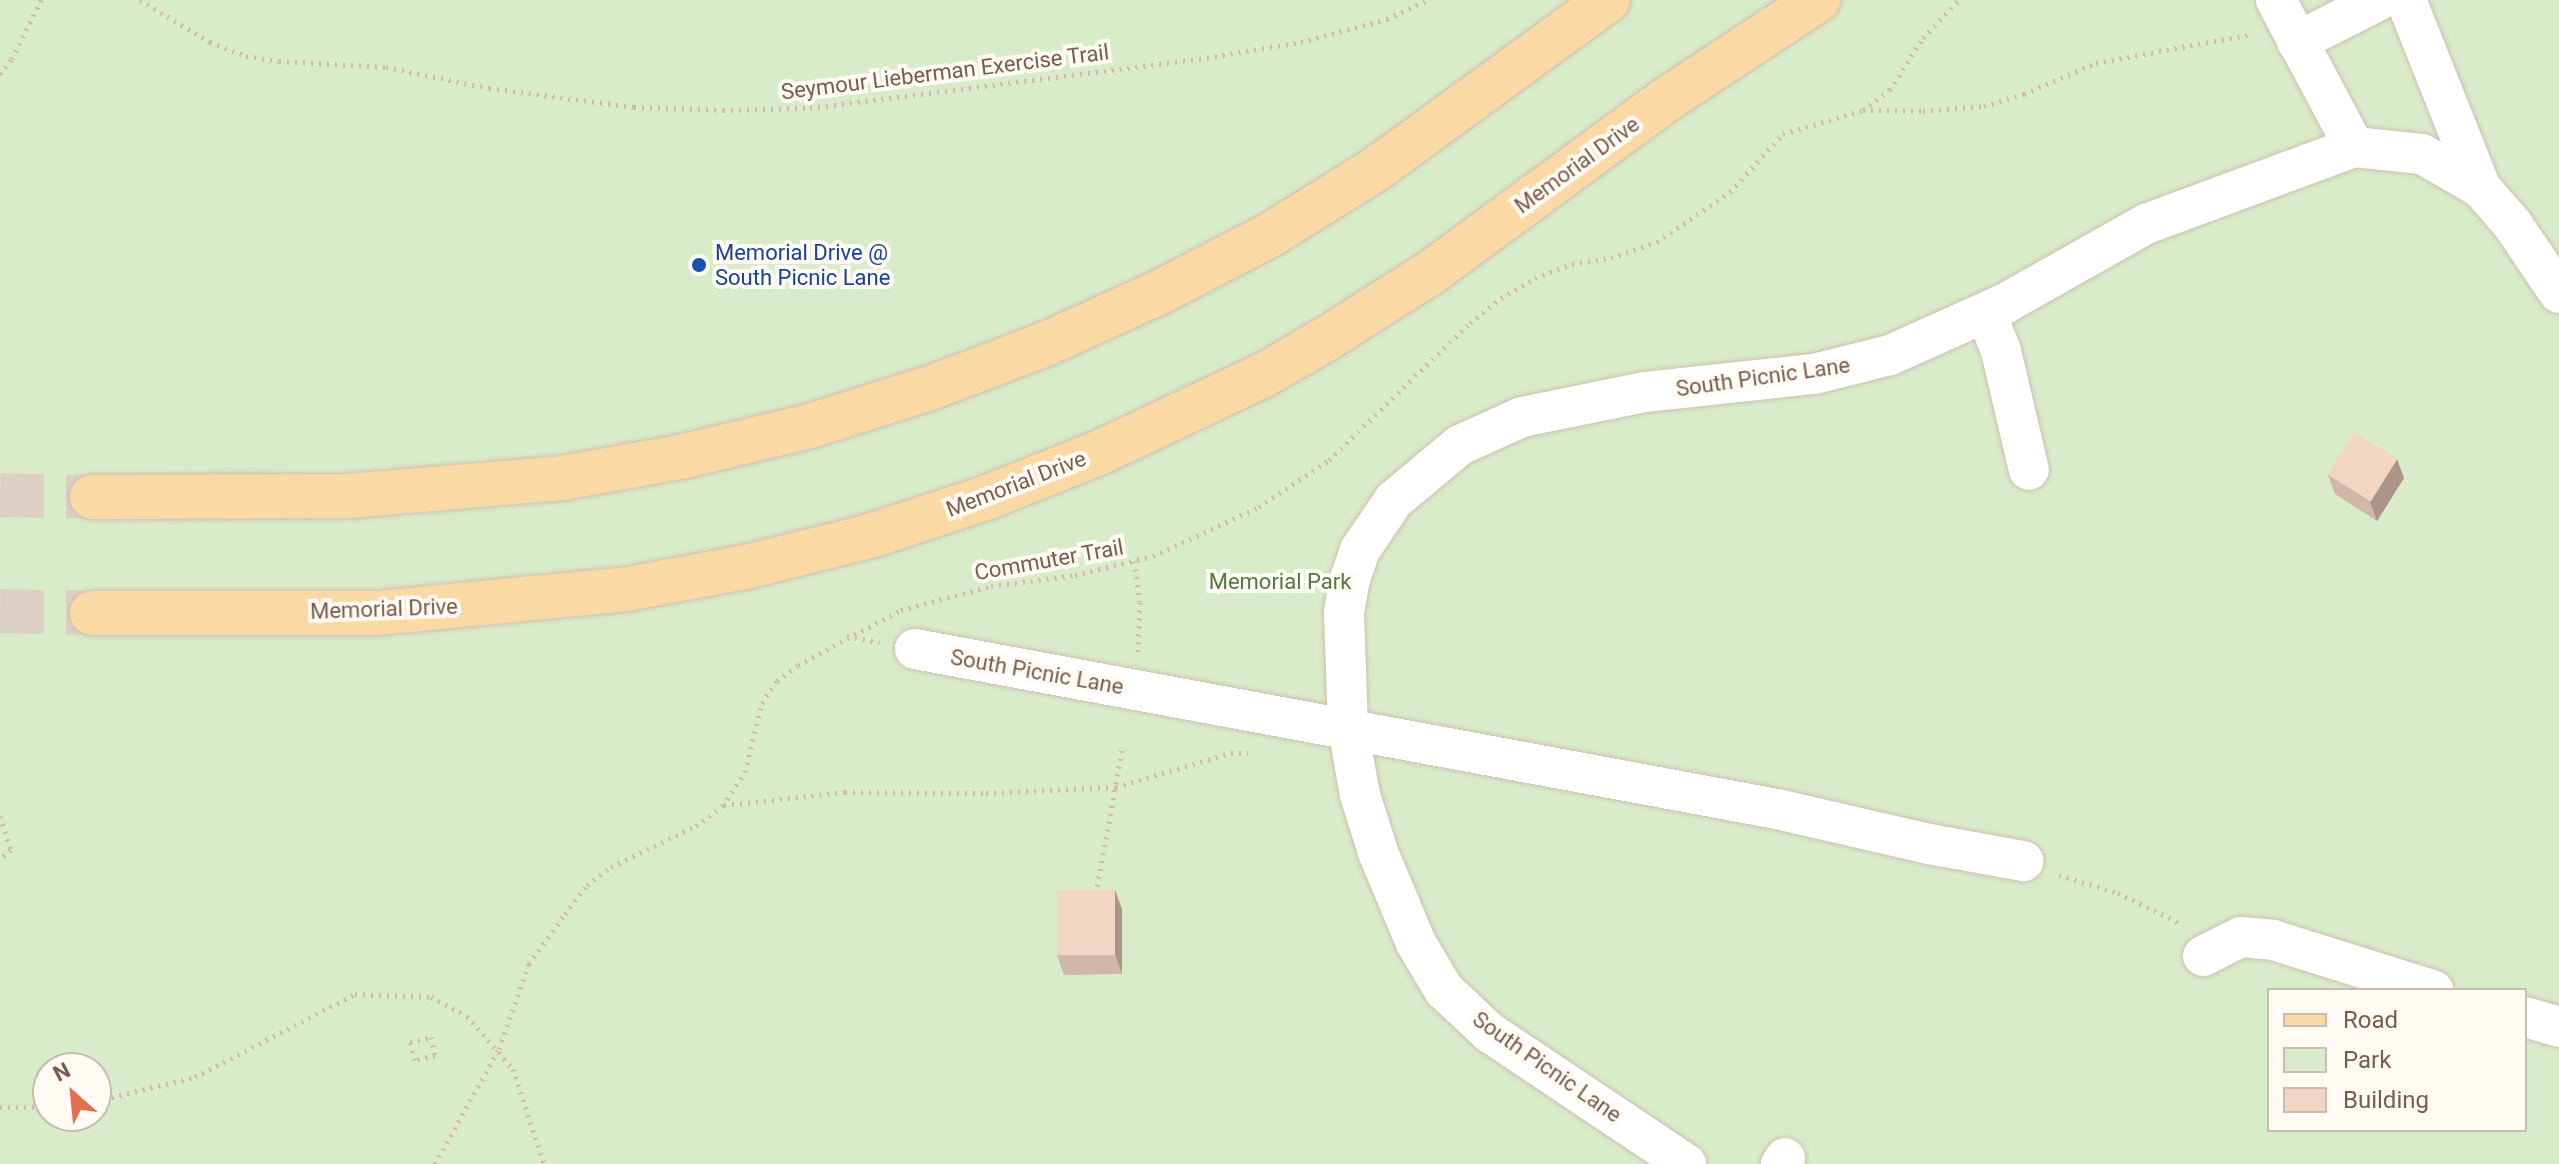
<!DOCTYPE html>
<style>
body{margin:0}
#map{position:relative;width:2559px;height:1164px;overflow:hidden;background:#fdf6ec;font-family:Roboto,sans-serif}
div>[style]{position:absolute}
.green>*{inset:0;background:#d8ecc9}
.major-tunnel>*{height:44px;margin-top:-22px;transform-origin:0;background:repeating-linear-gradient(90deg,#dcd0c4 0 44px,transparent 0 66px)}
.path>*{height:5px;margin-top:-2.5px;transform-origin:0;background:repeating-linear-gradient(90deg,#d9b8a5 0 2px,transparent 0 8px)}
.roads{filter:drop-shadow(0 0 2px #d1beb0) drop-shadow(0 0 2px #d1beb0)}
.minor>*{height:40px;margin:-20px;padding:0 20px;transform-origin:20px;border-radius:20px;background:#fff}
.major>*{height:44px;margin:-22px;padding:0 22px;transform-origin:22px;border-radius:22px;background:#fbd9a5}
.wall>*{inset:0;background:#d1b7a8}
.shaded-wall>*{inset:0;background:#aa9588}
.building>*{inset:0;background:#f3d5c3;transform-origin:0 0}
.dots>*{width:22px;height:22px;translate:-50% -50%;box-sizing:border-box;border:4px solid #fffaf3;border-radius:50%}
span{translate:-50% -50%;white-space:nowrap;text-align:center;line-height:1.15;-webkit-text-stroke:8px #fffaf3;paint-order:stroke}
.street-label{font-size:22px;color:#7a5c4d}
.transit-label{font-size:22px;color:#164399}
.left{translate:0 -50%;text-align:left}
.park-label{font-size:22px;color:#537a41}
.legend{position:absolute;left:2267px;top:988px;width:260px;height:144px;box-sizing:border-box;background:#fffaf3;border:2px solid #cabbb1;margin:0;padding:10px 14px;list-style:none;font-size:24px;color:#7a5c4d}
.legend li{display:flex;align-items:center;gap:16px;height:40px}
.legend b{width:40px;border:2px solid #cabbb1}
.north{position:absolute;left:32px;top:1052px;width:80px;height:80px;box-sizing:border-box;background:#fffaf3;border:2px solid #cabbb1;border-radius:50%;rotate:333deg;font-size:22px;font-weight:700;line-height:32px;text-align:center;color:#7a5c4d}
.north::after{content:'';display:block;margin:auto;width:28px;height:36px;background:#e76f51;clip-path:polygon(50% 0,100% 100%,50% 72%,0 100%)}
</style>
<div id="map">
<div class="green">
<i style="clip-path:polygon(evenodd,0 0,2559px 0,2559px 1164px,0 1164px,0 0,2269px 990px,2525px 990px,2525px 1130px,2269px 1130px,2269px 990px,0 0,48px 1068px,96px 1068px,96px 1116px,48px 1116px,48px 1068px)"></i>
</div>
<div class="major-tunnel">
<i style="left:0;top:495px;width:92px;rotate:1.2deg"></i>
<i style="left:0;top:611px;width:92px;rotate:1.2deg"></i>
</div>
<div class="path">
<i style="left:140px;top:0;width:82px;rotate:31deg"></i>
<i style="left:210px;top:42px;width:39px;rotate:21deg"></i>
<i style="left:246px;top:56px;width:33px;rotate:9deg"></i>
<i style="left:279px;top:61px;width:107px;rotate:3.2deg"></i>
<i style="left:386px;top:67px;width:105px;rotate:11.5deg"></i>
<i style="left:489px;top:88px;width:146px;rotate:7.5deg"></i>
<i style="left:634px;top:107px;width:89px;rotate:1.9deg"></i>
<i style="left:723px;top:110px;width:87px;rotate:-1.3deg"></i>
<i style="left:810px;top:108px;width:392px;rotate:-7.2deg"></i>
<i style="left:1199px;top:59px;width:103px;rotate:-9.5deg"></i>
<i style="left:1301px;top:42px;width:89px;rotate:-15deg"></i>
<i style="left:1387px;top:19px;width:45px;rotate:-24.9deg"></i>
<i style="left:0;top:74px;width:19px;rotate:-51deg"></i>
<i style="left:12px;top:59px;width:66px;rotate:-63.8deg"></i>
<i style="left:1863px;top:110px;width:60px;rotate:1deg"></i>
<i style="left:1923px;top:111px;width:61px;rotate:-4.7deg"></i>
<i style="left:1984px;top:106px;width:42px;rotate:-16.7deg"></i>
<i style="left:2024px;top:94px;width:78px;rotate:-23.3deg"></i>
<i style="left:2096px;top:63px;width:160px;rotate:-10.5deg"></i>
<i style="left:1134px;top:561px;width:41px;rotate:81.7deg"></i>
<i style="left:1140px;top:602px;width:50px;rotate:92.3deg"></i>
<i style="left:847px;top:636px;width:33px;rotate:11deg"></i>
<i style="left:724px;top:805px;width:122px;rotate:-6.1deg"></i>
<i style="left:845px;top:792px;width:141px;rotate:0.4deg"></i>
<i style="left:986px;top:793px;width:130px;rotate:-2.6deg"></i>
<i style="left:1116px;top:787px;width:120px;rotate:-16.5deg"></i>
<i style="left:1231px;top:753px;width:17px"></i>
<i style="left:0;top:816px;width:36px;rotate:72deg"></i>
<i style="left:11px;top:850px;width:14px;rotate:141deg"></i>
<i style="left:2059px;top:875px;width:62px;rotate:17deg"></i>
<i style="left:2118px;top:893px;width:64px;rotate:25.8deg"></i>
<i style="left:2176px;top:921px;width:8px;rotate:50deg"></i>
<i style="left:1096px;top:894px;width:147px;rotate:-79.8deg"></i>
<i style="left:431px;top:1037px;width:18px;rotate:77deg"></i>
<i style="left:435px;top:1055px;width:21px;rotate:166deg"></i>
<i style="left:415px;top:1060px;width:19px;rotate:-106deg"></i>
<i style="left:410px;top:1042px;width:22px;rotate:-13deg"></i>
<i style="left:96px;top:1101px;width:102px;rotate:-13.6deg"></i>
<i style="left:195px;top:1077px;width:180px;rotate:-27.4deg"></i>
<i style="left:355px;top:994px;width:76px;rotate:2.3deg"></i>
<i style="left:431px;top:997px;width:41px;rotate:27.8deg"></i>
<i style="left:467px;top:1016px;width:70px;rotate:49deg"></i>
<i style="left:513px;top:1069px;width:100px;rotate:71.9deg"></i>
<i style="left:0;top:1107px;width:48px"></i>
<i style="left:435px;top:1164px;width:132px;rotate:-60.9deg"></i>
<i style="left:499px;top:1049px;width:90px;rotate:-70.6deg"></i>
<i style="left:529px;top:964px;width:62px;rotate:-54.2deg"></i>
<i style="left:565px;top:914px;width:36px;rotate:-53deg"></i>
<i style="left:587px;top:885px;width:30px;rotate:-37deg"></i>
<i style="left:611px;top:867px;width:94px;rotate:-25.8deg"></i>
<i style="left:696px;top:826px;width:34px;rotate:-37deg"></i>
<i style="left:723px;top:806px;width:40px;rotate:-57.1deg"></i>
<i style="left:745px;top:772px;width:71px;rotate:-76.2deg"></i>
<i style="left:762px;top:703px;width:27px;rotate:-56deg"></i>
<i style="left:777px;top:681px;width:26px;rotate:-37deg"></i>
<i style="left:798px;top:665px;width:117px;rotate:-28.1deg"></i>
<i style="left:901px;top:610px;width:93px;rotate:-14.9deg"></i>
<i style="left:991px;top:586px;width:85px;rotate:-7.5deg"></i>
<i style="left:1075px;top:575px;width:80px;rotate:-13.7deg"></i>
<i style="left:1153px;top:556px;width:117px;rotate:-24.8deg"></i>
<i style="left:1259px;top:507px;width:84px;rotate:-33.9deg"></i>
<i style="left:1329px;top:460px;width:197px;rotate:-44.2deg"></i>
<i style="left:1470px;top:323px;width:40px;rotate:-39deg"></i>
<i style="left:1501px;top:298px;width:39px;rotate:-30deg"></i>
<i style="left:1535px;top:278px;width:40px;rotate:-21deg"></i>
<i style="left:1572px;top:264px;width:39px;rotate:-9deg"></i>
<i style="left:1611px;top:258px;width:49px;rotate:-19.2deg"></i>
<i style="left:1657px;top:242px;width:88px;rotate:-34.4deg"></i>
<i style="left:1730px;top:192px;width:79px;rotate:-47.6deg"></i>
<i style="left:1783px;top:134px;width:84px;rotate:-16.7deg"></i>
<i style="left:1863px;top:110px;width:34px;rotate:-37deg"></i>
<i style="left:1890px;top:90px;width:62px;rotate:-57.6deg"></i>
<i style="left:1923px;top:38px;width:52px;rotate:-46.5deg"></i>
</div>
<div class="roads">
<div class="minor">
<i style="left:2276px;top:0;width:166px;rotate:62deg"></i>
<i style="left:2406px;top:0;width:202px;rotate:68.3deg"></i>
<i style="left:2297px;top:42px;width:92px;rotate:-27.1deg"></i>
<i style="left:1986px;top:313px;width:41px;rotate:68.5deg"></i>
<i style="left:2001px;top:351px;width:122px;rotate:76.8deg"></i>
<i style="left:915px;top:649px;width:877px;rotate:10.52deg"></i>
<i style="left:1777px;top:809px;width:156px;rotate:13deg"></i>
<i style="left:1929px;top:844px;width:96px;rotate:10.3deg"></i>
<i style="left:2203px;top:956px;width:42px;rotate:-26.6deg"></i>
<i style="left:2241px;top:937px;width:32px;rotate:5deg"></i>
<i style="left:2273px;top:940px;width:168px;rotate:17.4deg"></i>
<i style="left:2525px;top:1017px;width:35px;rotate:16deg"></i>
<i style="left:1686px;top:1164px;width:236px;rotate:-146.2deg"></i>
<i style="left:1490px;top:1033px;width:63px;rotate:-136.9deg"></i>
<i style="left:1444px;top:990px;width:55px;rotate:-120.8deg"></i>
<i style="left:1416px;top:943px;width:99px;rotate:-112.7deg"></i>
<i style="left:1378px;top:852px;width:60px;rotate:-107.5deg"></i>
<i style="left:1360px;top:795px;width:68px;rotate:-100.2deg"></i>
<i style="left:1348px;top:728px;width:116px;rotate:-92deg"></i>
<i style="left:1344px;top:612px;width:34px;rotate:-80deg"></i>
<i style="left:1350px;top:579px;width:31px;rotate:-71deg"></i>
<i style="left:1360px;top:550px;width:60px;rotate:-55.8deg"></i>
<i style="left:1394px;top:500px;width:86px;rotate:-39.8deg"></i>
<i style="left:1460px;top:445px;width:68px;rotate:-24.3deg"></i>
<i style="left:1522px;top:417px;width:126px;rotate:-11.5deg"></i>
<i style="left:1645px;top:392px;width:170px;rotate:-6.1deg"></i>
<i style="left:1814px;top:374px;width:78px;rotate:-14deg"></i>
<i style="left:1890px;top:355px;width:125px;rotate:-24.1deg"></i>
<i style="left:2004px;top:304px;width:163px;rotate:-29.4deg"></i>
<i style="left:2146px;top:224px;width:222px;rotate:-20.3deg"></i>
<i style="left:2354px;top:147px;width:68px;rotate:5.9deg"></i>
<i style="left:2422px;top:154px;width:68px;rotate:30deg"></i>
<i style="left:2481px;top:188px;width:49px;rotate:49.1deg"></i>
<i style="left:2513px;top:225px;width:82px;rotate:55.9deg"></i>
<i style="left:1781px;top:1164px;width:7px;rotate:-56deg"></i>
</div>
<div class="major">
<i style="left:92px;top:497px;width:257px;rotate:-0.2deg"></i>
<i style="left:349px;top:496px;width:214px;rotate:-4.8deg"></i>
<i style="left:562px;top:478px;width:125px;rotate:-10.1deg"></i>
<i style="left:685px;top:456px;width:129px;rotate:-13.5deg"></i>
<i style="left:810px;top:426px;width:129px;rotate:-17.6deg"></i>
<i style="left:933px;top:387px;width:123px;rotate:-20.9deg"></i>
<i style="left:1048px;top:343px;width:123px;rotate:-24.5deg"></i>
<i style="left:1160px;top:292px;width:124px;rotate:-27.4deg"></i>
<i style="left:1270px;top:235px;width:125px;rotate:-31.9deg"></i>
<i style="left:1376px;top:169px;width:287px;rotate:-36.1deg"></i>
<i style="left:92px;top:613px;width:286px"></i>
<i style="left:378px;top:613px;width:250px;rotate:-5.5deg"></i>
<i style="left:627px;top:589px;width:125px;rotate:-10.6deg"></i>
<i style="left:750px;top:566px;width:124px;rotate:-14deg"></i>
<i style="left:870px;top:536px;width:124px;rotate:-18.3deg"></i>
<i style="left:988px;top:497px;width:124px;rotate:-21.8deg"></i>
<i style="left:1103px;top:451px;width:178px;rotate:-25.3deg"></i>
<i style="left:1264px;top:375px;width:72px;rotate:-30.1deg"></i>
<i style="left:1326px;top:339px;width:127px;rotate:-32.4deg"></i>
<i style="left:1433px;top:271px;width:290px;rotate:-36.3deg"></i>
<i style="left:1667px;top:99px;width:181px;rotate:-33.3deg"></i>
</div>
</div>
<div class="wall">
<i style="clip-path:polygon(2328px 475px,2404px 478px,2377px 521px,2335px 494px)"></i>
<i style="clip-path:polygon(1122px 909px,1122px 974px,1064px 975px,1057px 955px)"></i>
</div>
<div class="shaded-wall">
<i style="clip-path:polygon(2397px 459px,2404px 478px,2377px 521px,2370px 501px)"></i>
<i style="clip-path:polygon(1115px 890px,1122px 909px,1122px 974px,1115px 954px)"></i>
</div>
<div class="building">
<i style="left:2354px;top:432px;width:51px;height:50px;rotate:32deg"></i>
<i style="left:1057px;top:890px;width:58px;height:65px"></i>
</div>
<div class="dots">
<i style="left:699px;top:265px;background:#1a4fb4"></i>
</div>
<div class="street-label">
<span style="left:945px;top:72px;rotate:-7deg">Seymour Lieberman Exercise Trail</span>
<span style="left:1577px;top:165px;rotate:-36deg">Memorial Drive</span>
<span style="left:1763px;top:377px;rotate:-8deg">South Picnic Lane</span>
<span style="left:1016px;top:484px;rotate:-21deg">Memorial Drive</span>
<span style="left:1049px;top:560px;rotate:-10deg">Commuter Trail</span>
<span style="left:384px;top:609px;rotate:-2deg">Memorial Drive</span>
<span style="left:1037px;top:672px;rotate:10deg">South Picnic Lane</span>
<span style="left:1547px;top:1067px;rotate:35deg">South Picnic Lane</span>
</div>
<div class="transit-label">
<span class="left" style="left:715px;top:265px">Memorial Drive @<br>South Picnic Lane</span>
</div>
<div class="park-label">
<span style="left:1280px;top:582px">Memorial Park</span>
</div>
<ul class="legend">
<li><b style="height:10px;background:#fbd9a5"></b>Road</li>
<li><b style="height:22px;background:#d8ecc9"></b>Park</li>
<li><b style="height:22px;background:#f3d5c3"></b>Building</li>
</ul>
<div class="north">N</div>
</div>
